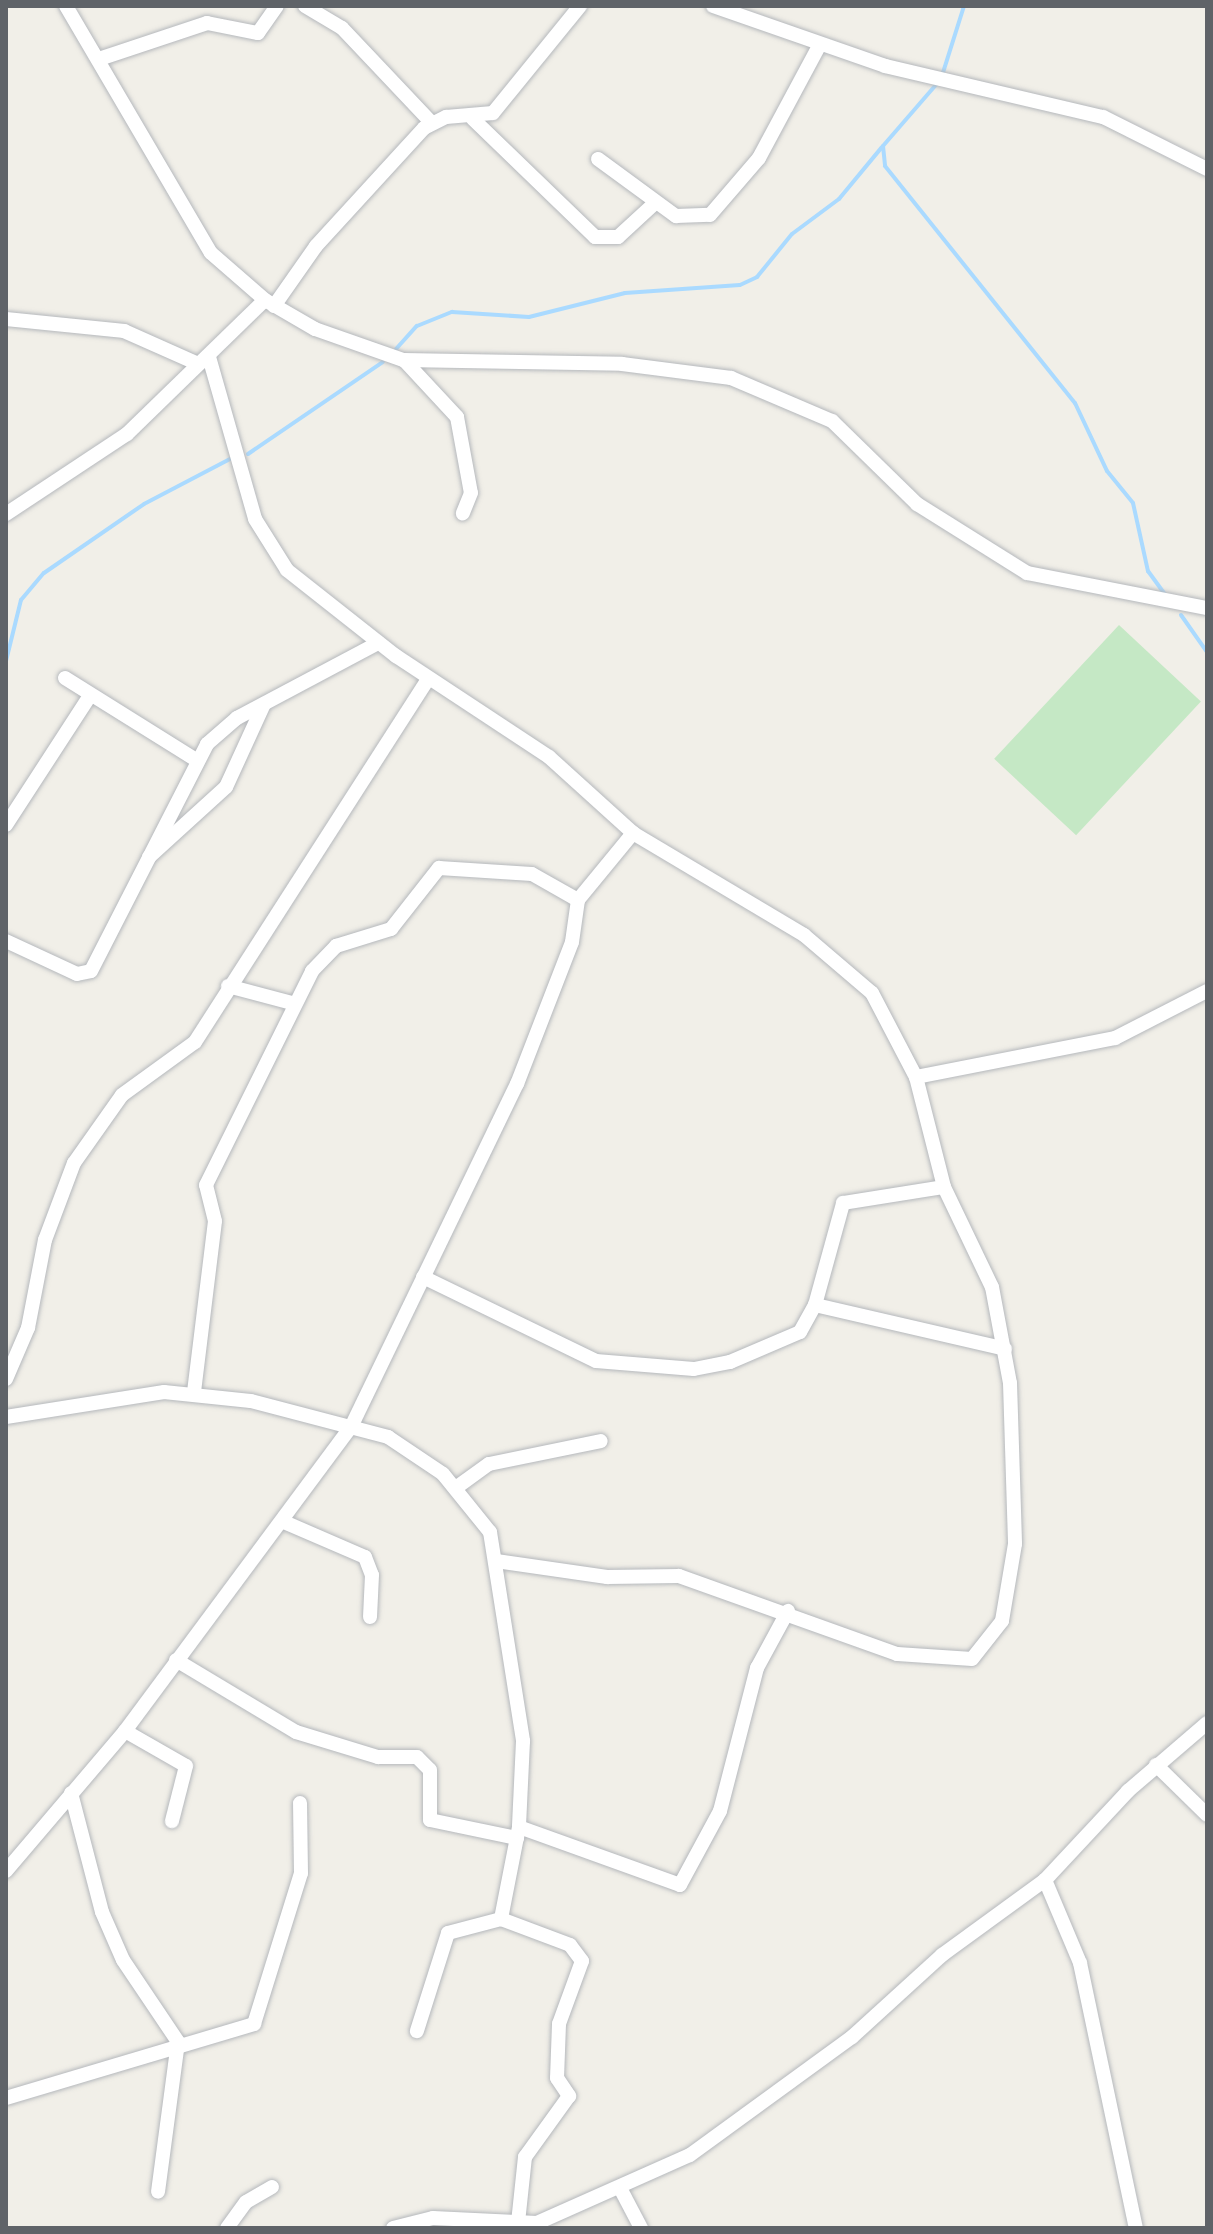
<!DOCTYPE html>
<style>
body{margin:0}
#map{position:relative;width:1213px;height:2234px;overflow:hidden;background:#f1efe8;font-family:"Space Grotesk",sans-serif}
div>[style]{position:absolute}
.green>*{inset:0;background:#c5e8c5;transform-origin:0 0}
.stream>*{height:4px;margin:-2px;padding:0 2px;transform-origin:2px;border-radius:2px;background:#aadaff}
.roads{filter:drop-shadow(0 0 2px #b5b8bc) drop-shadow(0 0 2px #b5b8bc)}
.minor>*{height:14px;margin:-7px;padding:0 7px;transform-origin:7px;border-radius:7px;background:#fff}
span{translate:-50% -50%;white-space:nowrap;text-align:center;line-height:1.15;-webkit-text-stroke:6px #fff;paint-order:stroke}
.frame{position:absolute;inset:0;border:8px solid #5f6368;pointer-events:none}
</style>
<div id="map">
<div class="green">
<i style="left:1119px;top:625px;width:112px;height:183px;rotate:43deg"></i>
</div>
<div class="stream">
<i style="left:964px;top:6px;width:77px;rotate:107.5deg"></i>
<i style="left:941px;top:79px;width:89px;rotate:130.9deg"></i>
<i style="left:883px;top:146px;width:20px;rotate:84deg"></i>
<i style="left:885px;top:166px;width:304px;rotate:51.3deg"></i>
<i style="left:1075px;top:403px;width:75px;rotate:64.8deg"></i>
<i style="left:1107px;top:471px;width:41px;rotate:50.9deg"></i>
<i style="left:1133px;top:503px;width:70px;rotate:77.6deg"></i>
<i style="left:1148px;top:571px;width:29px;rotate:54deg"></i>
<i style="left:396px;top:349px;width:31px;rotate:-48deg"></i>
<i style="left:417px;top:326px;width:38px;rotate:-22deg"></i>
<i style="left:452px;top:312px;width:77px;rotate:3.7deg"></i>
<i style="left:529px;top:317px;width:99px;rotate:-14deg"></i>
<i style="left:625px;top:293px;width:115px;rotate:-4deg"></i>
<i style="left:740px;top:285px;width:19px;rotate:-25deg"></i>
<i style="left:757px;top:277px;width:55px;rotate:-50.9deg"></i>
<i style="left:792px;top:234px;width:59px;rotate:-36.7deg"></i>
<i style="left:839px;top:199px;width:67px;rotate:-50.4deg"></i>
<i style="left:248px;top:454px;width:163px;rotate:-34.3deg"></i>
<i style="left:1181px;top:615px;width:45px;rotate:54.9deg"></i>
<i style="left:6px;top:661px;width:63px;rotate:-76.2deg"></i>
<i style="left:21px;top:600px;width:35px;rotate:-50deg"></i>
<i style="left:44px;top:573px;width:121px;rotate:-34.6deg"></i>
<i style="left:144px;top:504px;width:97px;rotate:-27.6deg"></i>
</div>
<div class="roads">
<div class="minor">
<i style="left:66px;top:6px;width:286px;rotate:59.6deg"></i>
<i style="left:211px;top:253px;width:72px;rotate:41deg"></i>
<i style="left:265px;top:300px;width:58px;rotate:30.1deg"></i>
<i style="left:315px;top:329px;width:93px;rotate:19.4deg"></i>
<i style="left:403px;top:360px;width:219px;rotate:1deg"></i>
<i style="left:622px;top:364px;width:110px;rotate:7.3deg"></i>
<i style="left:731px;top:378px;width:110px;rotate:23.1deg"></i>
<i style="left:832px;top:421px;width:119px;rotate:44.3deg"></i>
<i style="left:917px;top:504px;width:130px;rotate:32.1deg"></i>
<i style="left:1027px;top:573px;width:183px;rotate:11deg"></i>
<i style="left:305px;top:6px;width:43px;rotate:30.7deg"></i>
<i style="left:342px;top:28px;width:129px;rotate:46.6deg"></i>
<i style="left:713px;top:6px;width:182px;rotate:19.2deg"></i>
<i style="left:885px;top:66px;width:224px;rotate:13.2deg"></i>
<i style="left:1103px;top:117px;width:116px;rotate:26.6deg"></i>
<i style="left:99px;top:59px;width:114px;rotate:-18.4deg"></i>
<i style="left:207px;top:23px;width:52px;rotate:11.1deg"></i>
<i style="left:258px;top:33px;width:33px;rotate:-55deg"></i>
<i style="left:473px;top:119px;width:170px;rotate:44deg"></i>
<i style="left:595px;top:237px;width:23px"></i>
<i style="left:618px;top:237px;width:50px;rotate:-42.6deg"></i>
<i style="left:598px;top:159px;width:97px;rotate:36.2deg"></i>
<i style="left:676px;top:216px;width:34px;rotate:-2deg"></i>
<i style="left:710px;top:215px;width:75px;rotate:-49.3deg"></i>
<i style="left:759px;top:158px;width:127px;rotate:-61.8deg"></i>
<i style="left:274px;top:306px;width:73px;rotate:-55deg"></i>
<i style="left:316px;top:246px;width:160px;rotate:-47.5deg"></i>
<i style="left:424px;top:128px;width:25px;rotate:-27deg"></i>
<i style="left:446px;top:117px;width:47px;rotate:-4.9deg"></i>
<i style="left:493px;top:113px;width:138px;rotate:-50.9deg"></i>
<i style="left:6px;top:319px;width:119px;rotate:5.8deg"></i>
<i style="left:124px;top:331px;width:81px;rotate:24deg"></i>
<i style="left:209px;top:357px;width:168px;rotate:74.1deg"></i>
<i style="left:255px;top:519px;width:60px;rotate:57.9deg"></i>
<i style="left:287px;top:570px;width:139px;rotate:38.3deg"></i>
<i style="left:396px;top:656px;width:183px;rotate:33.4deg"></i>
<i style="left:549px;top:757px;width:113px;rotate:42.1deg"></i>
<i style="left:633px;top:833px;width:199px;rotate:30.8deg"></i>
<i style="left:804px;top:935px;width:89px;rotate:40.5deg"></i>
<i style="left:872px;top:993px;width:95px;rotate:62.4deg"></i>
<i style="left:916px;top:1077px;width:114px;rotate:75.7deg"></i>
<i style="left:944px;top:1187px;width:111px;rotate:64.4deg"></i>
<i style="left:992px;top:1287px;width:98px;rotate:79.4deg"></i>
<i style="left:1010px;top:1383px;width:161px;rotate:88.2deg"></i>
<i style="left:1015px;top:1544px;width:78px;rotate:99.6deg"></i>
<i style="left:1002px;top:1621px;width:48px;rotate:128.3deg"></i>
<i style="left:972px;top:1659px;width:75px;rotate:-176.2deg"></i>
<i style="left:897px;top:1654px;width:232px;rotate:-160.3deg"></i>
<i style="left:679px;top:1576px;width:72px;rotate:179.2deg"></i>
<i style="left:607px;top:1577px;width:112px;rotate:-171.8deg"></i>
<i style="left:404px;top:360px;width:78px;rotate:47.1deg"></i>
<i style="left:457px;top:417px;width:77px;rotate:79.6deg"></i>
<i style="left:471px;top:493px;width:22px;rotate:112deg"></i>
<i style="left:6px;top:514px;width:145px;rotate:-33.5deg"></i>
<i style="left:127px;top:434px;width:192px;rotate:-44.2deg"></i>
<i style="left:65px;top:678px;width:155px;rotate:32deg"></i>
<i style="left:6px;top:825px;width:153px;rotate:-57deg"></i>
<i style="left:149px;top:857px;width:104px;rotate:-42.3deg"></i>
<i style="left:226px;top:787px;width:91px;rotate:-65.4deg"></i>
<i style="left:6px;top:941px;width:78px;rotate:24.9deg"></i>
<i style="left:77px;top:974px;width:14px;rotate:-12deg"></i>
<i style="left:91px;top:971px;width:255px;rotate:-62.9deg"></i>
<i style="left:207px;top:744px;width:40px;rotate:-41deg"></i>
<i style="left:237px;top:718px;width:160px;rotate:-28deg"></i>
<i style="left:228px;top:986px;width:66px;rotate:14.9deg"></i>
<i style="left:916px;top:1077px;width:203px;rotate:-11.1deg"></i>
<i style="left:1115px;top:1038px;width:103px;rotate:-27.1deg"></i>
<i style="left:423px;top:1277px;width:192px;rotate:25.9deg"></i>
<i style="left:596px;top:1361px;width:98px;rotate:4.7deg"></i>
<i style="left:694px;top:1369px;width:37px;rotate:-11deg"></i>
<i style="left:730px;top:1362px;width:76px;rotate:-23.2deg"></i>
<i style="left:800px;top:1332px;width:31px;rotate:-61deg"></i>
<i style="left:815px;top:1305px;width:106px;rotate:-74.6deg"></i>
<i style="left:843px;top:1203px;width:102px;rotate:-9deg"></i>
<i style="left:815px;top:1305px;width:195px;rotate:13deg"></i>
<i style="left:6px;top:1379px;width:56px;rotate:-66.7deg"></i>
<i style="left:28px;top:1328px;width:90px;rotate:-79.1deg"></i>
<i style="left:45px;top:1240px;width:82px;rotate:-69.4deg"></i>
<i style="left:74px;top:1163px;width:83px;rotate:-54.8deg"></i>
<i style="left:122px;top:1095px;width:90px;rotate:-36deg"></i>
<i style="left:195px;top:1042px;width:431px;rotate:-57.3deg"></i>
<i style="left:194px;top:1392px;width:172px;rotate:-83deg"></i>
<i style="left:215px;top:1221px;width:37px;rotate:-104deg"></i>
<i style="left:206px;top:1185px;width:239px;rotate:-63.6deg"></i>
<i style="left:312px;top:971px;width:35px;rotate:-46deg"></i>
<i style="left:336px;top:946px;width:58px;rotate:-17.2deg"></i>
<i style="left:391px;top:929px;width:78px;rotate:-51.8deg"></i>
<i style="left:439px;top:868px;width:93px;rotate:3.7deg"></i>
<i style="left:532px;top:874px;width:53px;rotate:29.5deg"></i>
<i style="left:6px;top:1417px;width:160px;rotate:-9deg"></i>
<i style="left:164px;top:1392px;width:87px;rotate:5.9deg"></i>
<i style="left:251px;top:1401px;width:142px;rotate:14.7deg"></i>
<i style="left:388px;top:1437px;width:66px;rotate:33.9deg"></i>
<i style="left:443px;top:1474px;width:75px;rotate:51deg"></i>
<i style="left:490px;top:1532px;width:212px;rotate:81deg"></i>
<i style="left:523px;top:1741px;width:86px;rotate:92.7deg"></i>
<i style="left:519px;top:1827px;width:94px;rotate:101.1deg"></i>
<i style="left:501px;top:1919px;width:55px;rotate:165.2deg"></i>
<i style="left:448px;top:1933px;width:103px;rotate:107.6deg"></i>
<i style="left:457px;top:1487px;width:39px;rotate:-36deg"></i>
<i style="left:489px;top:1464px;width:114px;rotate:-11.6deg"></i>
<i style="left:284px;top:1522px;width:88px;rotate:23.4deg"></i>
<i style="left:365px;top:1557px;width:19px;rotate:69deg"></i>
<i style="left:372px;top:1575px;width:42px;rotate:92.7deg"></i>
<i style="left:176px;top:1660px;width:140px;rotate:31deg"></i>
<i style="left:296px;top:1732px;width:86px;rotate:17deg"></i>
<i style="left:378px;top:1757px;width:39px"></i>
<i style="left:417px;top:1757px;width:18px;rotate:45deg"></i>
<i style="left:430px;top:1770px;width:50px;rotate:90deg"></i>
<i style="left:430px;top:1820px;width:89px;rotate:11.7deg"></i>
<i style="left:125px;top:1731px;width:70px;rotate:29.8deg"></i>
<i style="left:186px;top:1766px;width:57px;rotate:104.3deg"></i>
<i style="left:1156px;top:1765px;width:71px;rotate:44.4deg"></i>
<i style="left:71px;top:1793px;width:123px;rotate:75.4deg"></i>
<i style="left:102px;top:1912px;width:52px;rotate:66.4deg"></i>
<i style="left:123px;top:1960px;width:99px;rotate:56.1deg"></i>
<i style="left:178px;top:2042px;width:151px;rotate:97.6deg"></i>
<i style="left:519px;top:1827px;width:171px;rotate:19.8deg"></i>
<i style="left:680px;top:1885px;width:84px;rotate:-61.6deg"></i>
<i style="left:720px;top:1811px;width:148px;rotate:-75.5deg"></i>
<i style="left:757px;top:1668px;width:65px;rotate:-61.5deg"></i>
<i style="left:6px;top:1871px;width:184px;rotate:-49.6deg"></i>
<i style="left:125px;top:1731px;width:381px;rotate:-53.4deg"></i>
<i style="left:352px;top:1425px;width:379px;rotate:-64.2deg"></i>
<i style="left:517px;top:1084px;width:152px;rotate:-68.8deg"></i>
<i style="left:572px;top:942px;width:42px;rotate:-81.9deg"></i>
<i style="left:578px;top:900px;width:87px;rotate:-50.6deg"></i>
<i style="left:1045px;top:1880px;width:90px;rotate:67.1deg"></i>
<i style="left:1080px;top:1963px;width:271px;rotate:78.1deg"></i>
<i style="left:501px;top:1919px;width:74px;rotate:20.6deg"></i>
<i style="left:570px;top:1945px;width:20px;rotate:53deg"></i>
<i style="left:582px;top:1961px;width:67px;rotate:110.1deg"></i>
<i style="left:559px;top:2024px;width:54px;rotate:92.1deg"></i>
<i style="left:557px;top:2078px;width:22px;rotate:56deg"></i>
<i style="left:569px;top:2096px;width:75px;rotate:125.8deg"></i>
<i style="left:525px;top:2157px;width:66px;rotate:96.1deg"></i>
<i style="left:6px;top:2098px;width:259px;rotate:-16.6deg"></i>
<i style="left:254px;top:2024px;width:158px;rotate:-72.7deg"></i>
<i style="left:301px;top:1873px;width:70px;rotate:-90.8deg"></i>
<i style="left:620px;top:2188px;width:45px;rotate:62.3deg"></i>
<i style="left:227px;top:2228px;width:32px;rotate:-54deg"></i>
<i style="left:246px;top:2202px;width:30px;rotate:-30deg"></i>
<i style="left:393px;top:2228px;width:41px;rotate:-14deg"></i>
<i style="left:433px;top:2218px;width:104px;rotate:2.8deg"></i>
<i style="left:537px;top:2223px;width:167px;rotate:-24deg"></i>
<i style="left:690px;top:2155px;width:200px;rotate:-36.1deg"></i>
<i style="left:852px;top:2037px;width:122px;rotate:-42.3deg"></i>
<i style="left:942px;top:1955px;width:127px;rotate:-36.1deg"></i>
<i style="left:1045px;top:1880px;width:122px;rotate:-47deg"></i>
<i style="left:1128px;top:1791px;width:104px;rotate:-40.7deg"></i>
</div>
</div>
<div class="frame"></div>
</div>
